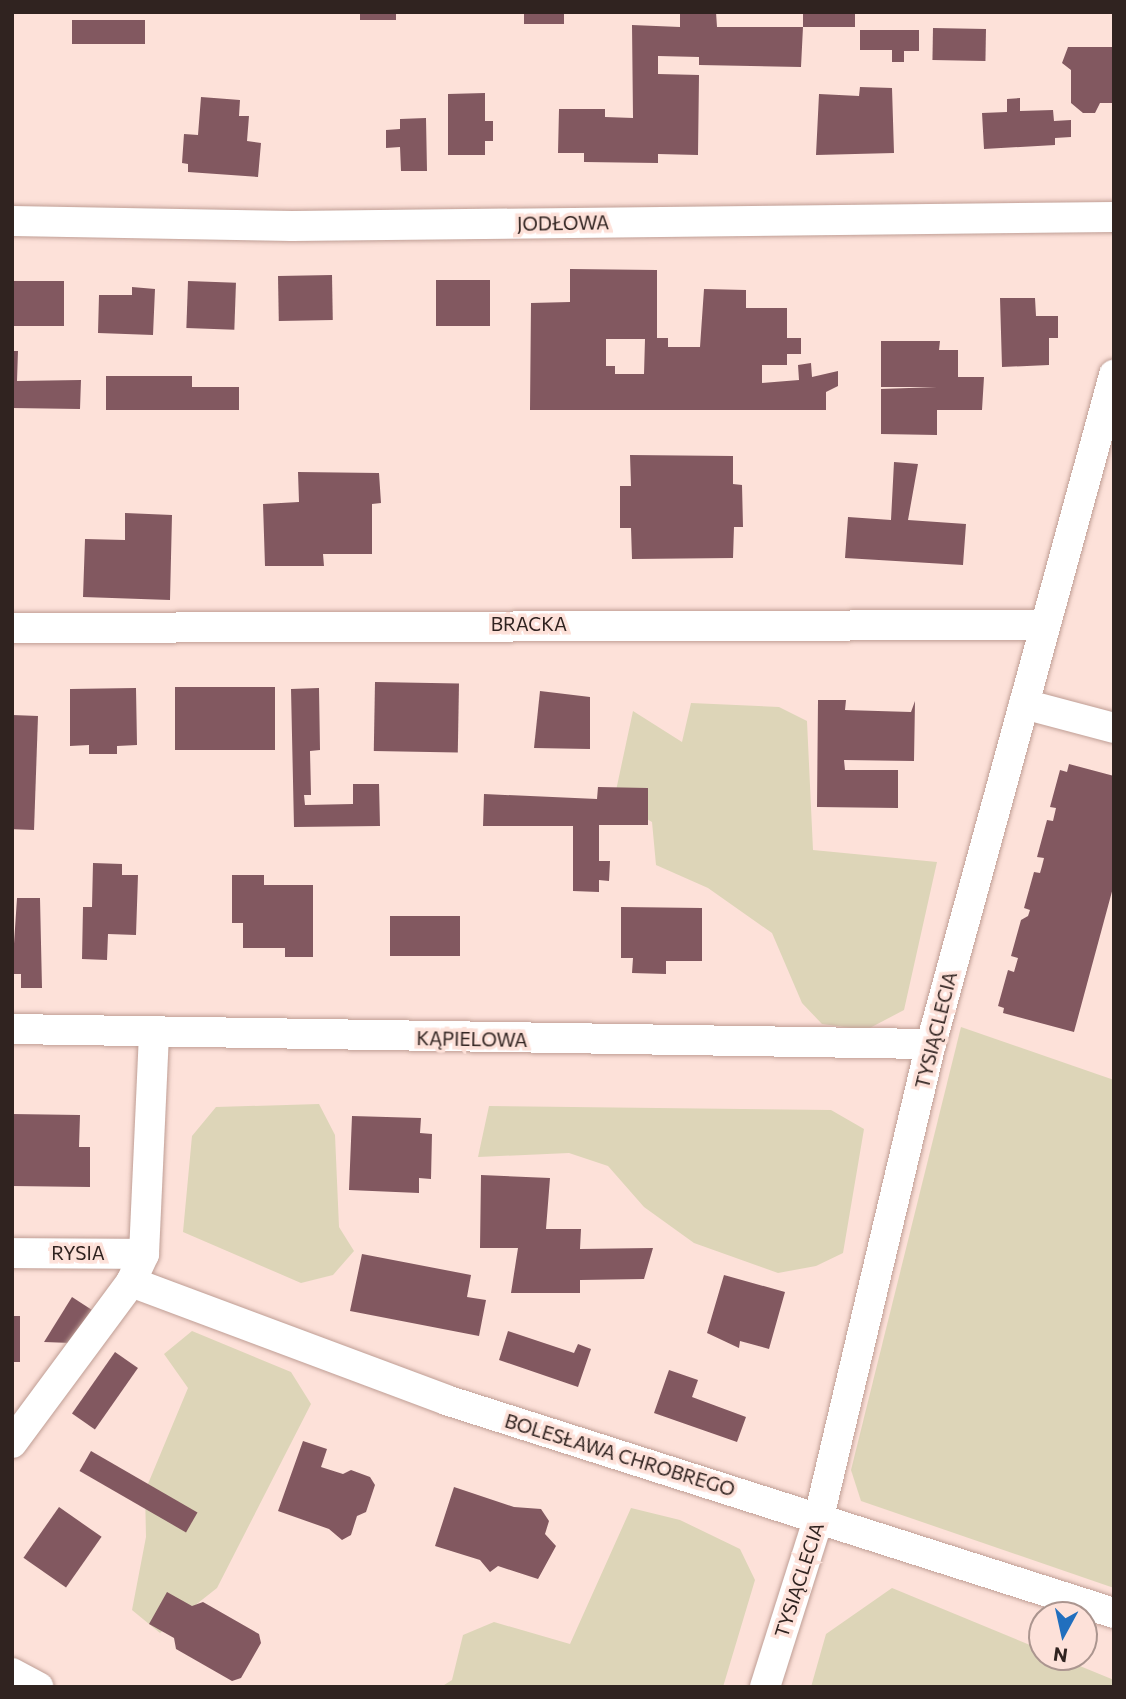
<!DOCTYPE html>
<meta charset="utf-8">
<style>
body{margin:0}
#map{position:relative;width:1126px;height:1699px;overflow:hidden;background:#fde1d9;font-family:Commissioner,sans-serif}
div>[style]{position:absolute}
.green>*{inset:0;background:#ddd5b8}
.building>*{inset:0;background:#825860;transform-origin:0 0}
.roads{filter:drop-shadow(0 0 2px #bf9e95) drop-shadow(0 0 2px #bf9e95)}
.minor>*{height:30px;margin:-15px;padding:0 15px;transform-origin:15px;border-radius:15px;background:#fff}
span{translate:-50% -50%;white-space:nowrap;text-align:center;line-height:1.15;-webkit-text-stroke:7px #fde1d9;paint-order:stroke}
.street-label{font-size:19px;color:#302320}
.frame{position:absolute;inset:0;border:14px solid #302320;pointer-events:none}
.north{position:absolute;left:1028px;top:1601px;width:70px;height:70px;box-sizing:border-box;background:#fde1d9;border:2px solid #ab958f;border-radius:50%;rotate:188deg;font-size:19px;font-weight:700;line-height:28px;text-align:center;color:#302320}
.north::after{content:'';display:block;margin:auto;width:24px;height:32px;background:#216fbe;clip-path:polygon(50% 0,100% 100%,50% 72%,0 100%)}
</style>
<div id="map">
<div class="green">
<i style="clip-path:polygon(691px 703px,779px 707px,807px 721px,813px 850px,937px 862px,904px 1010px,866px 1030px,822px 1024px,802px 1003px,772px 933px,708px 888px,656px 865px,652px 822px,614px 800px,633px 711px,682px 742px)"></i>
<i style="clip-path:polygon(961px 1027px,1114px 1080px,1114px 1588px,861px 1501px,851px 1470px)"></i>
<i style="clip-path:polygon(319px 1104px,335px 1135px,339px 1227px,354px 1251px,333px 1275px,301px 1283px,183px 1232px,192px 1136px,216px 1107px)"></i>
<i style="clip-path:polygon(489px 1106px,831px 1110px,864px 1129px,843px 1253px,816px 1266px,778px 1273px,694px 1243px,644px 1207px,608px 1166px,569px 1153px,478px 1157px)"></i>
<i style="clip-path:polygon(192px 1331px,291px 1372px,311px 1404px,217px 1588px,160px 1633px,132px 1610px,146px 1537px,145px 1491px,188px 1388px,164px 1354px)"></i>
<i style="clip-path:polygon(631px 1508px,680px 1520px,740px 1549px,755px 1580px,723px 1687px,441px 1687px,452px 1680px,463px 1635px,494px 1622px,570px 1644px)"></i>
<i style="clip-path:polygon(892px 1588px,1042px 1650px,1042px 1657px,1058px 1657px,1114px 1680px,1114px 1687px,811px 1687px,826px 1634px)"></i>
</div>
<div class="building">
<i style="left:360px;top:12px;width:36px;height:8px"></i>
<i style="left:524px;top:12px;width:40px;height:12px"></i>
<i style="clip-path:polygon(680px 12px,716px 12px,717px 27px,803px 27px,801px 67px,699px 65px,699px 57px,658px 56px,658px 74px,699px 75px,698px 155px,658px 154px,658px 163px,584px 162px,584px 153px,558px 153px,559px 109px,605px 109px,605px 117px,633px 118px,632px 25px,680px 27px)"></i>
<i style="left:803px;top:12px;width:52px;height:15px"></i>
<i style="left:72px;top:20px;width:73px;height:24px"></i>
<i style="left:933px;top:28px;width:53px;height:32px;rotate:1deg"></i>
<i style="clip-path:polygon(860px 30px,919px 30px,919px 51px,904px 51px,904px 62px,892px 62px,892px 50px,860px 50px)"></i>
<i style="clip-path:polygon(1068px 47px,1114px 47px,1114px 103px,1100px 103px,1095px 113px,1083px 113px,1071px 103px,1071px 70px,1062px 63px)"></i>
<i style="clip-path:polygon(860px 87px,892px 88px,894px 153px,816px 155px,819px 94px,859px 96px)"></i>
<i style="clip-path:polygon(485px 93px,485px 121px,493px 121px,493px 141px,485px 141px,485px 155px,448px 155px,448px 94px)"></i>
<i style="clip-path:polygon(201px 97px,240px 100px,239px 116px,249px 116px,247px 141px,261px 143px,258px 177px,188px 172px,188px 164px,182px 163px,184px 134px,198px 135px)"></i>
<i style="clip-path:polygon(1020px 98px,1020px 111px,1053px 110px,1054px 121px,1071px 120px,1071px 137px,1055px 138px,1055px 145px,984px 149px,982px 113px,1007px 112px,1007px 99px)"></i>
<i style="clip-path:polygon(426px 118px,427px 171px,401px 171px,400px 147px,386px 148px,386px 130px,400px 129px,400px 119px)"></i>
<i style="clip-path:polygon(evenodd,570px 269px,657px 270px,657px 338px,668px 338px,668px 347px,700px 347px,704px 289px,746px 290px,746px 308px,787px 308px,787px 338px,801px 338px,801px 354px,787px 354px,787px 365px,762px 365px,762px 383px,799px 380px,798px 365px,811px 363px,812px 377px,838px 371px,838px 386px,826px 392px,826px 410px,530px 410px,531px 303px,570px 302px,570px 269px,606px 339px,645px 339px,644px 374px,615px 374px,615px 366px,606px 366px,606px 339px)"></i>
<i style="left:332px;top:275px;width:45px;height:54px;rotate:89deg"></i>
<i style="left:436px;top:280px;width:54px;height:46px"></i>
<i style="left:13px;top:281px;width:51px;height:45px"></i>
<i style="left:188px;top:281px;width:48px;height:47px;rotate:2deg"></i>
<i style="clip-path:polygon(132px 287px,155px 289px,153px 335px,98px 333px,99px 295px,132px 295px)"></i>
<i style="clip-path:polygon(1000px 298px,1035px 298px,1036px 316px,1058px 316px,1058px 338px,1049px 338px,1049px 365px,1002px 367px)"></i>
<i style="clip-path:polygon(881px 341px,940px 341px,939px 350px,958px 350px,958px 377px,984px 377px,982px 410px,937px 410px,937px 435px,881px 434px,881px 389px,937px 387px,881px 387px)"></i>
<i style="clip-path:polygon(12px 351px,18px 351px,17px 381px,81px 380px,80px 409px,12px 408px)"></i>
<i style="clip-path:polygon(106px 376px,192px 376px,192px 387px,239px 387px,239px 410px,106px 410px)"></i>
<i style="clip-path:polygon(630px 455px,733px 456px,733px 484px,742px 485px,743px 527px,734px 527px,733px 558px,632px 559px,631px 528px,620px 528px,620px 486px,631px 486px)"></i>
<i style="clip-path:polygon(894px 462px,918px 464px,908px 520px,966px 524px,963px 565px,845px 558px,848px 517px,891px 520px)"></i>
<i style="clip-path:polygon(298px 472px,379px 473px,381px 503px,372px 504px,372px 554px,323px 554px,324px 566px,265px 566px,263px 504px,299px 502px)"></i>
<i style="clip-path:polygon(125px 513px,172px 515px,170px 600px,83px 597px,85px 539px,125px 540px)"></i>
<i style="left:375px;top:682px;width:84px;height:69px;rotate:1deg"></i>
<i style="left:175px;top:687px;width:100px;height:63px"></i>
<i style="clip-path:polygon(136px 688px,137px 745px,117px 746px,117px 754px,89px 754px,89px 745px,70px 746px,70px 689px)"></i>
<i style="clip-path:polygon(319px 688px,320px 750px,310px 751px,311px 795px,304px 795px,305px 805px,353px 804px,353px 784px,379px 784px,380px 826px,294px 827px,291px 689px)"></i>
<i style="clip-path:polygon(540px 691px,590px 697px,590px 749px,534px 748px)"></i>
<i style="clip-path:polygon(818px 700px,846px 700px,845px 710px,911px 712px,915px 701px,914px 761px,844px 760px,845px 770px,898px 770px,898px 808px,817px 807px)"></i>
<i style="left:38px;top:716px;width:114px;height:26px;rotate:92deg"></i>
<i style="clip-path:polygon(1069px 764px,1114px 776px,1114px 884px,1074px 1032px,1003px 1013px,1004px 1008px,998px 1006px,1008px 970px,1014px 972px,1018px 958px,1011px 956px,1021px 920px,1028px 916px,1030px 910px,1024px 908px,1034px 872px,1040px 873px,1042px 866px,1044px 858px,1037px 857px,1047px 820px,1053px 821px,1056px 808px,1050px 807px,1060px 770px,1067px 772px)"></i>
<i style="clip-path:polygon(598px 787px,648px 788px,648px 825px,599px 825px,599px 861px,610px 861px,609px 881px,599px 880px,599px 892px,573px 891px,573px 826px,483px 826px,484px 794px,597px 799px)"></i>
<i style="clip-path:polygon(93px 863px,122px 864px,122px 875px,138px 875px,136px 935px,108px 934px,107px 960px,82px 959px,83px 907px,92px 907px)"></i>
<i style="clip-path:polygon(232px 875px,264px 875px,264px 885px,313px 885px,313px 957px,285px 957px,285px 948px,243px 948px,243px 923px,232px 923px)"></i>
<i style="clip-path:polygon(17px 898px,40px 898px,42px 988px,21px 988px,21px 974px,12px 974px)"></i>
<i style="clip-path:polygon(621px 907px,702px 908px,702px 961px,666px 961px,666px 974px,632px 973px,633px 958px,621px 958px)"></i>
<i style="left:390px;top:916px;width:70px;height:40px"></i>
<i style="clip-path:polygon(12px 1114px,80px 1115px,79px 1147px,90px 1147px,90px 1187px,12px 1186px)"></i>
<i style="clip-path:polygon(352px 1116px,421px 1118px,420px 1133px,432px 1134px,431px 1179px,419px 1178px,419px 1193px,349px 1190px)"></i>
<i style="clip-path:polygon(481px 1175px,550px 1178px,546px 1229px,581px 1229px,580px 1249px,653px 1248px,644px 1279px,580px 1280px,580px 1293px,511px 1293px,518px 1248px,480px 1248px)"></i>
<i style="clip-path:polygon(362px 1254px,471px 1275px,467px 1297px,486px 1300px,479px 1336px,350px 1311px)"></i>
<i style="clip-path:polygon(724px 1275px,785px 1292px,769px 1349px,740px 1341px,739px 1348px,707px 1333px)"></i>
<i style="clip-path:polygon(72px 1297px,92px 1310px,71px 1343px,44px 1342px)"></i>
<i style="left:12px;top:1316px;width:8px;height:46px"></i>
<i style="clip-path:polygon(508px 1331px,574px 1353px,578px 1344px,591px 1349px,578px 1387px,499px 1360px)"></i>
<i style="left:115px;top:1352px;width:28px;height:75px;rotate:35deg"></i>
<i style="clip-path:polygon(669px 1370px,698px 1380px,692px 1397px,746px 1417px,737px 1442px,654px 1413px)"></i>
<i style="clip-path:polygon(303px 1441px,327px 1449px,321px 1467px,343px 1474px,351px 1470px,370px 1477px,375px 1485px,366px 1512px,357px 1516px,351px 1535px,342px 1540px,329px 1529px,278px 1511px)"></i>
<i style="left:91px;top:1451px;width:123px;height:23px;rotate:30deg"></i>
<i style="clip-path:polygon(454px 1487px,514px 1507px,541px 1509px,549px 1521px,545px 1534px,556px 1546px,538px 1579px,498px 1566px,490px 1572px,480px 1560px,435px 1546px)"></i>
<i style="left:59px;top:1507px;width:52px;height:62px;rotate:35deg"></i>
<i style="clip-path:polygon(167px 1592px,192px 1606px,203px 1602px,259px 1634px,261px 1643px,241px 1678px,232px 1681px,176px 1649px,174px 1638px,149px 1624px)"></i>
</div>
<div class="roads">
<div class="minor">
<i style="left:12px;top:221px;width:280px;rotate:1deg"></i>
<i style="left:292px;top:226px;width:822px;rotate:-0.63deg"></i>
<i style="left:12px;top:628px;width:1033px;rotate:-0.17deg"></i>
<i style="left:1024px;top:704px;width:93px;rotate:14.9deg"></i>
<i style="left:12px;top:1029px;width:919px;rotate:0.94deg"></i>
<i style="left:12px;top:1253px;width:132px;rotate:0.4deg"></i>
<i style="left:131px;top:1282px;width:336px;rotate:20.5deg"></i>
<i style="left:446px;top:1400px;width:701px;rotate:17.69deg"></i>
<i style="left:12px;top:1443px;width:200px;rotate:-53.5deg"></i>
<i style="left:131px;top:1282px;width:31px;rotate:-65deg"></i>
<i style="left:144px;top:1254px;width:223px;rotate:-87.4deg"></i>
<i style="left:12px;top:1673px;width:30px;rotate:28deg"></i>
<i style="left:765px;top:1687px;width:178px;rotate:-72.4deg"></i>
<i style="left:819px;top:1517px;width:486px;rotate:-76.7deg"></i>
<i style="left:931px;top:1044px;width:694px;rotate:-74.7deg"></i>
</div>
</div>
<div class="street-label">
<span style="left:563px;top:223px;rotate:-1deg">JODŁOWA</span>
<span style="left:529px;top:624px">BRACKA</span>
<span style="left:936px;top:1030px;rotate:-76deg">TYSIĄCLECIA</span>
<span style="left:472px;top:1039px;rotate:1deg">KĄPIELOWA</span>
<span style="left:78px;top:1253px">RYSIA</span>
<span style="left:620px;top:1455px;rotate:17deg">BOLESŁAWA CHROBREGO</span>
<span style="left:799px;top:1580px;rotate:-72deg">TYSIĄCLECIA</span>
</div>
<div class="frame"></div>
<div class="north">N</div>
</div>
